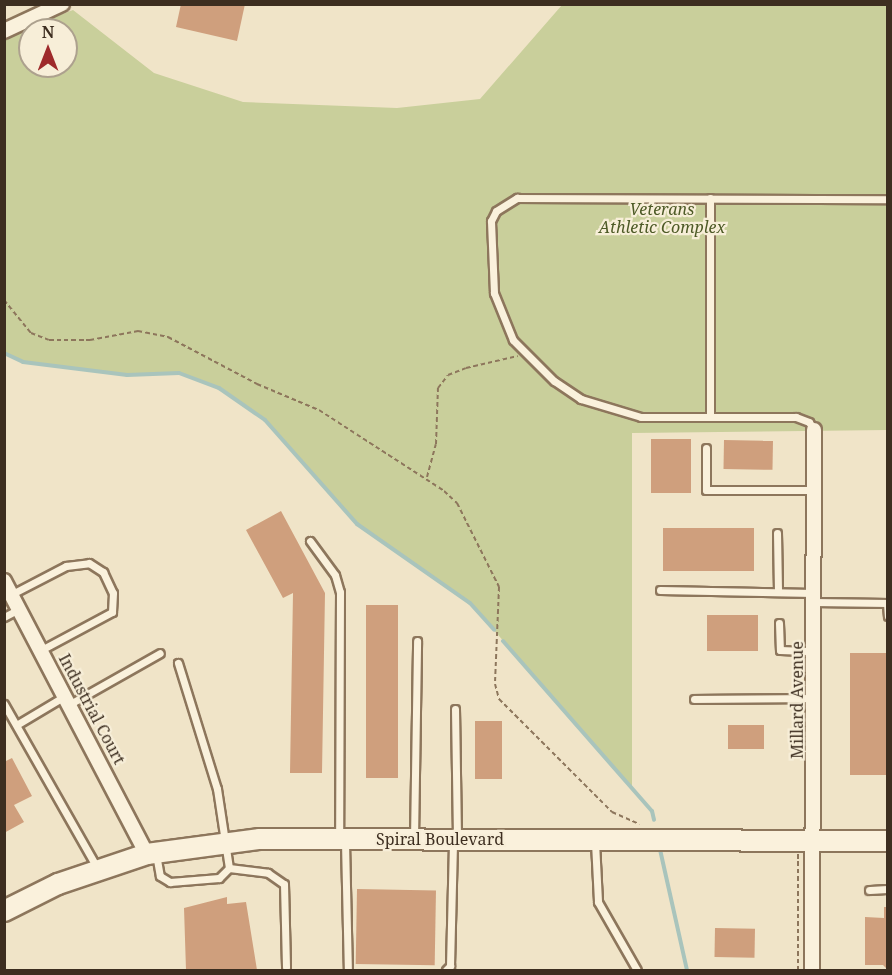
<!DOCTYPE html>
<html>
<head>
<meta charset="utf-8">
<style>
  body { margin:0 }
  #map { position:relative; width:892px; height:975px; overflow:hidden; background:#f0e4c8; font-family:"Noto Serif",serif }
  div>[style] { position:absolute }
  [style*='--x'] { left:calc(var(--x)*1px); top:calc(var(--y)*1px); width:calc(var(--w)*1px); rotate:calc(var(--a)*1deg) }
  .green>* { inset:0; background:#c9cf9b }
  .stream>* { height:4px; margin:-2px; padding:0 2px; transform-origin:2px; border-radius:2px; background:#a9c4bc }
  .building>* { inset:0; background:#cf9f7d; transform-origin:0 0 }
  .path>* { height:2px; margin-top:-1px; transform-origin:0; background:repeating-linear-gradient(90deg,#8d765c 0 4.5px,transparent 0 7.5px) }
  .roads { filter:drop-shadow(2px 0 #8d765c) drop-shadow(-2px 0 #8d765c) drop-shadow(0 2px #8d765c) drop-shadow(0 -2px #8d765c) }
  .lane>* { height:7px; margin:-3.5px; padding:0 3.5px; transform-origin:3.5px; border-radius:3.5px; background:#faf1dc }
  .street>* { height:14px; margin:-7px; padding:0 7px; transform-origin:7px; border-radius:7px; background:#faf1dc }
  .secondary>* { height:20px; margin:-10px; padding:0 10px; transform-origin:10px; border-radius:10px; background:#faf1dc }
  span { translate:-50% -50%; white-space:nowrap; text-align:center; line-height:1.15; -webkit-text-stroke:4.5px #f7eed8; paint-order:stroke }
  .park-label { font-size:16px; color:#4d5a26; font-style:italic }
  .street-label { font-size:16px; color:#3d2e20 }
  .frame { position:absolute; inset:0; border:6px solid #3d2e20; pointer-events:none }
  .north { position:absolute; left:18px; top:18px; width:60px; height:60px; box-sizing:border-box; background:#f7eed8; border:2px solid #ada18e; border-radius:50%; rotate:0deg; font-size:16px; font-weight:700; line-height:24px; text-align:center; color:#3d2e20 }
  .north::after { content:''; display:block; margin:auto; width:21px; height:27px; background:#9e2a2b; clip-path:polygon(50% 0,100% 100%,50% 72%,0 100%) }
</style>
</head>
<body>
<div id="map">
  <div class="green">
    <div style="clip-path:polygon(evenodd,562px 5px,887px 5px,887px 430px,632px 433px,632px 787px,470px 603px,357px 524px,265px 420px,219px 388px,179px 373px,127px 375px,23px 362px,5px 353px,4px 37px,73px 10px,154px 73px,243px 102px,397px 108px,480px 99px,562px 5px,30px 30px,66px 30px,66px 66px,30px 66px,30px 30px)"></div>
  </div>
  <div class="stream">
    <div style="--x:4;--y:353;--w:21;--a:25"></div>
    <div style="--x:23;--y:362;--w:105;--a:7.1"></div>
    <div style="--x:127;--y:375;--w:52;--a:-2.2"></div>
    <div style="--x:179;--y:373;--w:43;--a:20.6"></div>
    <div style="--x:219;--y:388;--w:56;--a:34.8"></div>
    <div style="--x:265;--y:420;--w:139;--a:48.5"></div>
    <div style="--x:357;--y:524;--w:138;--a:35"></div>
    <div style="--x:470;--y:603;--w:36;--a:48"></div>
    <div style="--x:503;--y:641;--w:226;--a:48.8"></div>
    <div style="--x:652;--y:811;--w:9;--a:77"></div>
    <div style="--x:659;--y:845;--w:128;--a:77.4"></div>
  </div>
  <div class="building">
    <div style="clip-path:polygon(181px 4px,245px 4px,237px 41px,176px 27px)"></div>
    <div style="left:651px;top:439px;width:40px;height:54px"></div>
    <div style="left:724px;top:440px;width:49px;height:29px;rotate:1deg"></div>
    <div style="clip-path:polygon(281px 511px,325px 593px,322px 773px,290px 773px,293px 593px,283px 598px,246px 530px)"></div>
    <div style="left:663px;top:528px;width:91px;height:43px"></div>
    <div style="left:366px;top:605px;width:32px;height:173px"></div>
    <div style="left:707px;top:615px;width:51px;height:36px"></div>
    <div style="left:850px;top:653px;width:38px;height:122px"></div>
    <div style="left:475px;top:721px;width:27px;height:58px"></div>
    <div style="left:764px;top:725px;width:24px;height:36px;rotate:90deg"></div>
    <div style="clip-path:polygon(12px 758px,32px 796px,14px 805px,24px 822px,4px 833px,4px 762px)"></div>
    <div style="left:357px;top:889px;width:79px;height:75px;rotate:1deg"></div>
    <div style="clip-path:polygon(227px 897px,227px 904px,246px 902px,257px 970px,186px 970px,184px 908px)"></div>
    <div style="clip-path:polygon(884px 907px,888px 907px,888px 970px,883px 965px,865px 965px,865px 917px,884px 918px)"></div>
    <div style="left:715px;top:928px;width:40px;height:29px;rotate:1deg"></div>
  </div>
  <div class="path">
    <div style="--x:4;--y:300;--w:43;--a:50.7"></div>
    <div style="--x:31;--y:333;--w:19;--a:21"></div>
    <div style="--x:49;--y:340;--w:41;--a:0"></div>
    <div style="--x:90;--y:340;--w:49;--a:-10.6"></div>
    <div style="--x:138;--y:331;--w:31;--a:11"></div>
    <div style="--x:168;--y:337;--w:101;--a:27.8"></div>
    <div style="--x:257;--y:384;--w:67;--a:22.8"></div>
    <div style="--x:319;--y:410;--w:149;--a:32.9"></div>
    <div style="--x:444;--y:491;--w:18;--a:43"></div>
    <div style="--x:457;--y:503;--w:94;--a:63.4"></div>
    <div style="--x:499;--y:587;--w:97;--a:92.4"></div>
    <div style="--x:495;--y:684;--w:16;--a:75"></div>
    <div style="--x:499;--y:699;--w:160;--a:45"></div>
    <div style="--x:612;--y:812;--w:30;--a:24"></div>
    <div style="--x:427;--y:477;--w:34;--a:-75"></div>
    <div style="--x:436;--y:444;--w:56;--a:-88"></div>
    <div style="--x:438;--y:388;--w:16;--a:-52"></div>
    <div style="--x:448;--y:375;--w:19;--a:-21"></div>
    <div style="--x:466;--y:368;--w:53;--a:-13"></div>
    <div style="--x:798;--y:854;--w:116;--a:90"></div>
  </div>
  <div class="roads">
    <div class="lane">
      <div style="--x:710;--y:198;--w:219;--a:90"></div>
      <div style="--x:814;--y:430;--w:9;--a:-122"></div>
      <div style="--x:809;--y:422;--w:14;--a:-159"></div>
      <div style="--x:796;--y:417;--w:155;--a:180"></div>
      <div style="--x:641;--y:417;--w:63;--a:-163.3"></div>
      <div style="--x:581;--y:399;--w:32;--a:-146"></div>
      <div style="--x:554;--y:381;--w:58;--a:-135"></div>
      <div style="--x:513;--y:340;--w:51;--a:-112"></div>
      <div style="--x:494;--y:293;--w:72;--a:-92.4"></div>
      <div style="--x:491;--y:221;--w:11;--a:-63"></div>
      <div style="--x:496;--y:211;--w:25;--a:-32"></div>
      <div style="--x:517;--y:198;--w:371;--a:0.2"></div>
      <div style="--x:706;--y:448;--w:42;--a:90"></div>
      <div style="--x:706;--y:490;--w:108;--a:0"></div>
      <div style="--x:777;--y:533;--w:59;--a:89"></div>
      <div style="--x:310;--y:541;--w:42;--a:53.7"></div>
      <div style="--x:335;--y:575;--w:18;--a:74"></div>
      <div style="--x:340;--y:592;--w:247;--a:90.2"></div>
      <div style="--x:660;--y:590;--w:153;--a:1.1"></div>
      <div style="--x:12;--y:594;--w:61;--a:-27.4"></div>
      <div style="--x:66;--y:566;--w:23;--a:-7"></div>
      <div style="--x:89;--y:563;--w:17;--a:33"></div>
      <div style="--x:103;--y:572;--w:23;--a:65"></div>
      <div style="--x:113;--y:593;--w:19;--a:93"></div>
      <div style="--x:112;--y:612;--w:81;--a:151.8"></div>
      <div style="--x:813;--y:602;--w:75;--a:0.8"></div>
      <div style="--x:887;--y:603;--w:13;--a:86"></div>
      <div style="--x:4;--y:617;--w:17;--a:-28"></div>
      <div style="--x:779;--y:623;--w:27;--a:88"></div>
      <div style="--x:780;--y:650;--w:33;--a:2"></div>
      <div style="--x:694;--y:699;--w:119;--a:-0.5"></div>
      <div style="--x:4;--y:704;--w:189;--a:60.4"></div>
      <div style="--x:70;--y:704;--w:103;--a:-29.5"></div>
      <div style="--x:455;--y:709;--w:128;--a:89.1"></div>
      <div style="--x:18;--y:724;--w:55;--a:-30.8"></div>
      <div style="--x:414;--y:839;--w:198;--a:-89.1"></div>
      <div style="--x:345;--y:842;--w:128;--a:88.7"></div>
      <div style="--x:595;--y:842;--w:60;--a:87.1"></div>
      <div style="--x:598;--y:902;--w:78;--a:60.2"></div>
      <div style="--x:156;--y:854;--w:22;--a:80"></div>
      <div style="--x:160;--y:876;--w:12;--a:31"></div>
      <div style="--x:170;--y:882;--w:49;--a:-4.7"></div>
      <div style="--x:219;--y:878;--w:14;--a:-45"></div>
      <div style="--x:229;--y:868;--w:80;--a:-98.6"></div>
      <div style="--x:217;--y:789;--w:132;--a:-107.2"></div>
      <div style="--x:229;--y:868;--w:39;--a:7"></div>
      <div style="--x:268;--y:873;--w:19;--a:35"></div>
      <div style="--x:284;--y:884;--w:83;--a:88.6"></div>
      <div style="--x:869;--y:890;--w:19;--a:-3"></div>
      <div style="--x:446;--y:970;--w:6;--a:-45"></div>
      <div style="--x:450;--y:966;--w:123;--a:-88.6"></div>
    </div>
    <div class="street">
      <div style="--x:4;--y:31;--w:64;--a:-25"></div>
      <div style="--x:4;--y:581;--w:308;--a:62.4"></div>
      <div style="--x:812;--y:970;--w:540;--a:-89.79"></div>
    </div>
    <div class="secondary">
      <div style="--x:4;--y:911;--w:60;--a:-26.6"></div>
      <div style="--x:58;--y:884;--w:94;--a:-18.6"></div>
      <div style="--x:147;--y:854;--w:114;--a:-7.6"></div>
      <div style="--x:260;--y:839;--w:628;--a:0.18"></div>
    </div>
  </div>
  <div class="park-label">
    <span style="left:662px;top:218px">Veterans<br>Athletic Complex</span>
  </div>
  <div class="street-label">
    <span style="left:797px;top:700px;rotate:-90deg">Millard Avenue</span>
    <span style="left:92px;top:709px;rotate:62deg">Industrial Court</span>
    <span style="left:440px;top:839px">Spiral Boulevard</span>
  </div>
  <div class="frame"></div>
  <div class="north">N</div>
</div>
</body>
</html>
